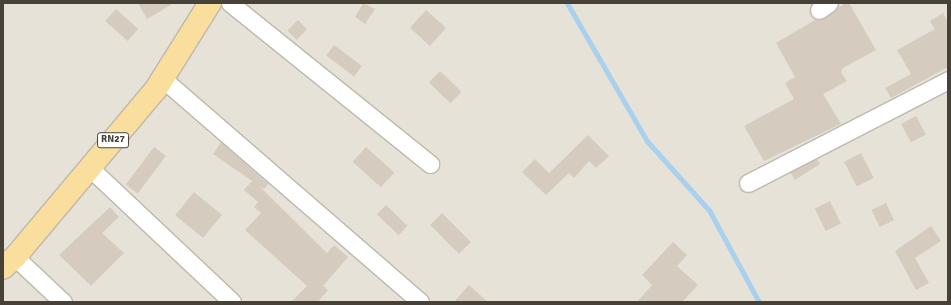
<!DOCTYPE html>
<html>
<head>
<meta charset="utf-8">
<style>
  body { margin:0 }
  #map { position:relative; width:951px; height:305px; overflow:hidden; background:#f4f0e9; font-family:Signika,sans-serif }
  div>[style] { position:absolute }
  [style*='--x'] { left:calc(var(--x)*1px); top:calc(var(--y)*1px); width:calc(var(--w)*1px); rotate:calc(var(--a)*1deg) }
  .residential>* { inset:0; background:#e7e2d8; transform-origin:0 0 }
  .stream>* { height:5px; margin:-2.5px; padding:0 2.5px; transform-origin:2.5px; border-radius:2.5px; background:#a9d1ed }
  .building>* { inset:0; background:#d5ccbf; transform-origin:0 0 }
  .roads { filter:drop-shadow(1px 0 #bfb8ac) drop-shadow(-1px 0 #bfb8ac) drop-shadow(0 1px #bfb8ac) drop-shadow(0 -1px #bfb8ac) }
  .minor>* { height:17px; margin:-8.5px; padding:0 8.5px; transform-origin:8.5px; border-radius:8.5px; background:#fff }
  .primary>* { height:22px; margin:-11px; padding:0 11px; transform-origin:11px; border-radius:11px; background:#f9de9d }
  span { translate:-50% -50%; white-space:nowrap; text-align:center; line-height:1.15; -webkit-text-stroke:4px #fff; paint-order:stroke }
  .shield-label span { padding:1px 3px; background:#fff; border:1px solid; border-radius:3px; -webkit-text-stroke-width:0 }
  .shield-label { font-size:10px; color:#474138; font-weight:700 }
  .frame { position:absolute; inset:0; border:4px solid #474138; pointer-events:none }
</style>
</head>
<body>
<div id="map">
  <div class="residential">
    <div style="left:3px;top:3px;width:945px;height:299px"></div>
  </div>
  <div class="stream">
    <div style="--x:567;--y:3;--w:160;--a:59.9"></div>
    <div style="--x:647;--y:141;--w:93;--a:48.1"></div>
    <div style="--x:709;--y:210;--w:105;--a:61.5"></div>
  </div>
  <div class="building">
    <div style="clip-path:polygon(138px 3px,174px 3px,147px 19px)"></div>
    <div style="clip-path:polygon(363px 3px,375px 9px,365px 24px,355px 17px)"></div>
    <div style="clip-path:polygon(845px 3px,849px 3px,876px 50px,843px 68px,841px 72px,847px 81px,823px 94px,841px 124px,764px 161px,744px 126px,794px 99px,785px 83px,795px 77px,776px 43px,815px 20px,825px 18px)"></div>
    <div style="left:116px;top:9px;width:30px;height:16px;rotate:42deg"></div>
    <div style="left:426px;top:10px;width:27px;height:24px;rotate:42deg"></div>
    <div style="clip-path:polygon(943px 13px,948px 22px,948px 67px,891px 98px,885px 88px,911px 74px,897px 50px,935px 29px,930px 21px)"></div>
    <div style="left:298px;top:20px;width:13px;height:15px;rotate:45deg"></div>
    <div style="left:334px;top:45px;width:35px;height:13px;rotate:37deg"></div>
    <div style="left:440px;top:71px;width:30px;height:16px;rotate:44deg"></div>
    <div style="left:916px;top:116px;width:21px;height:17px;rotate:62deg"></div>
    <div style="clip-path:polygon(588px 135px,609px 156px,596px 168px,589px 161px,574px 178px,569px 173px,546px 195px,522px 172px,535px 159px,549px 173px)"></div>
    <div style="clip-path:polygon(221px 142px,268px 184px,264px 189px,259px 186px,327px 253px,334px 245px,348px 257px,323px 286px,328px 290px,318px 302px,291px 302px,307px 286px,245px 230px,261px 213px,254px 207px,258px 202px,244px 190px,252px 181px,213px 154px)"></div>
    <div style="left:154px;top:147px;width:15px;height:47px;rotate:37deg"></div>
    <div style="left:366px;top:147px;width:38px;height:20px;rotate:42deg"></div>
    <div style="left:861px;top:153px;width:28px;height:19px;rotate:63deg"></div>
    <div style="clip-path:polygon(817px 159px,820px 164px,795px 180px,790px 172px)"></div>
    <div style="left:194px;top:192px;width:36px;height:30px;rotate:39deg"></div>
    <div style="left:830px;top:201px;width:25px;height:17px;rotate:64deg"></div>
    <div style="left:886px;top:203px;width:19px;height:16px;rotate:65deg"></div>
    <div style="left:386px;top:205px;width:30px;height:13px;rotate:44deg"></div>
    <div style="clip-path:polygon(110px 207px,119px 217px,102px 233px,124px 253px,91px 286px,59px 255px)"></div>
    <div style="left:442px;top:213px;width:41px;height:17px;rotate:45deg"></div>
    <div style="clip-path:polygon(931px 226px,941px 241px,915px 258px,929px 283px,916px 290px,895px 251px)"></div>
    <div style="clip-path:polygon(673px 242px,687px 255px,677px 266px,698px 285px,682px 302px,637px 302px,652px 285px,642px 275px)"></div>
    <div style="clip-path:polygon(469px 285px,488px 302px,454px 302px)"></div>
  </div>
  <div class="roads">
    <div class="minor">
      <div style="--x:230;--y:3;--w:257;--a:38.8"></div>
      <div style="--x:819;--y:10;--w:12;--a:-35"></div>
      <div style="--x:163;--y:79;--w:340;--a:40.9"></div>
      <div style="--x:90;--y:168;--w:195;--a:43.3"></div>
      <div style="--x:748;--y:183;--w:225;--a:-27.2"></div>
      <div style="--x:15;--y:257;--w:66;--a:43.2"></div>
    </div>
    <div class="primary">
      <div style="--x:3;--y:268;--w:16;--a:-43"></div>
      <div style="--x:15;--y:257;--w:219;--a:-50"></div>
      <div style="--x:156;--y:89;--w:102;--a:-57.9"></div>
    </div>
  </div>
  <div class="shield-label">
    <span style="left:113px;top:140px">RN27</span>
  </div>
  <div class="frame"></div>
</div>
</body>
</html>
